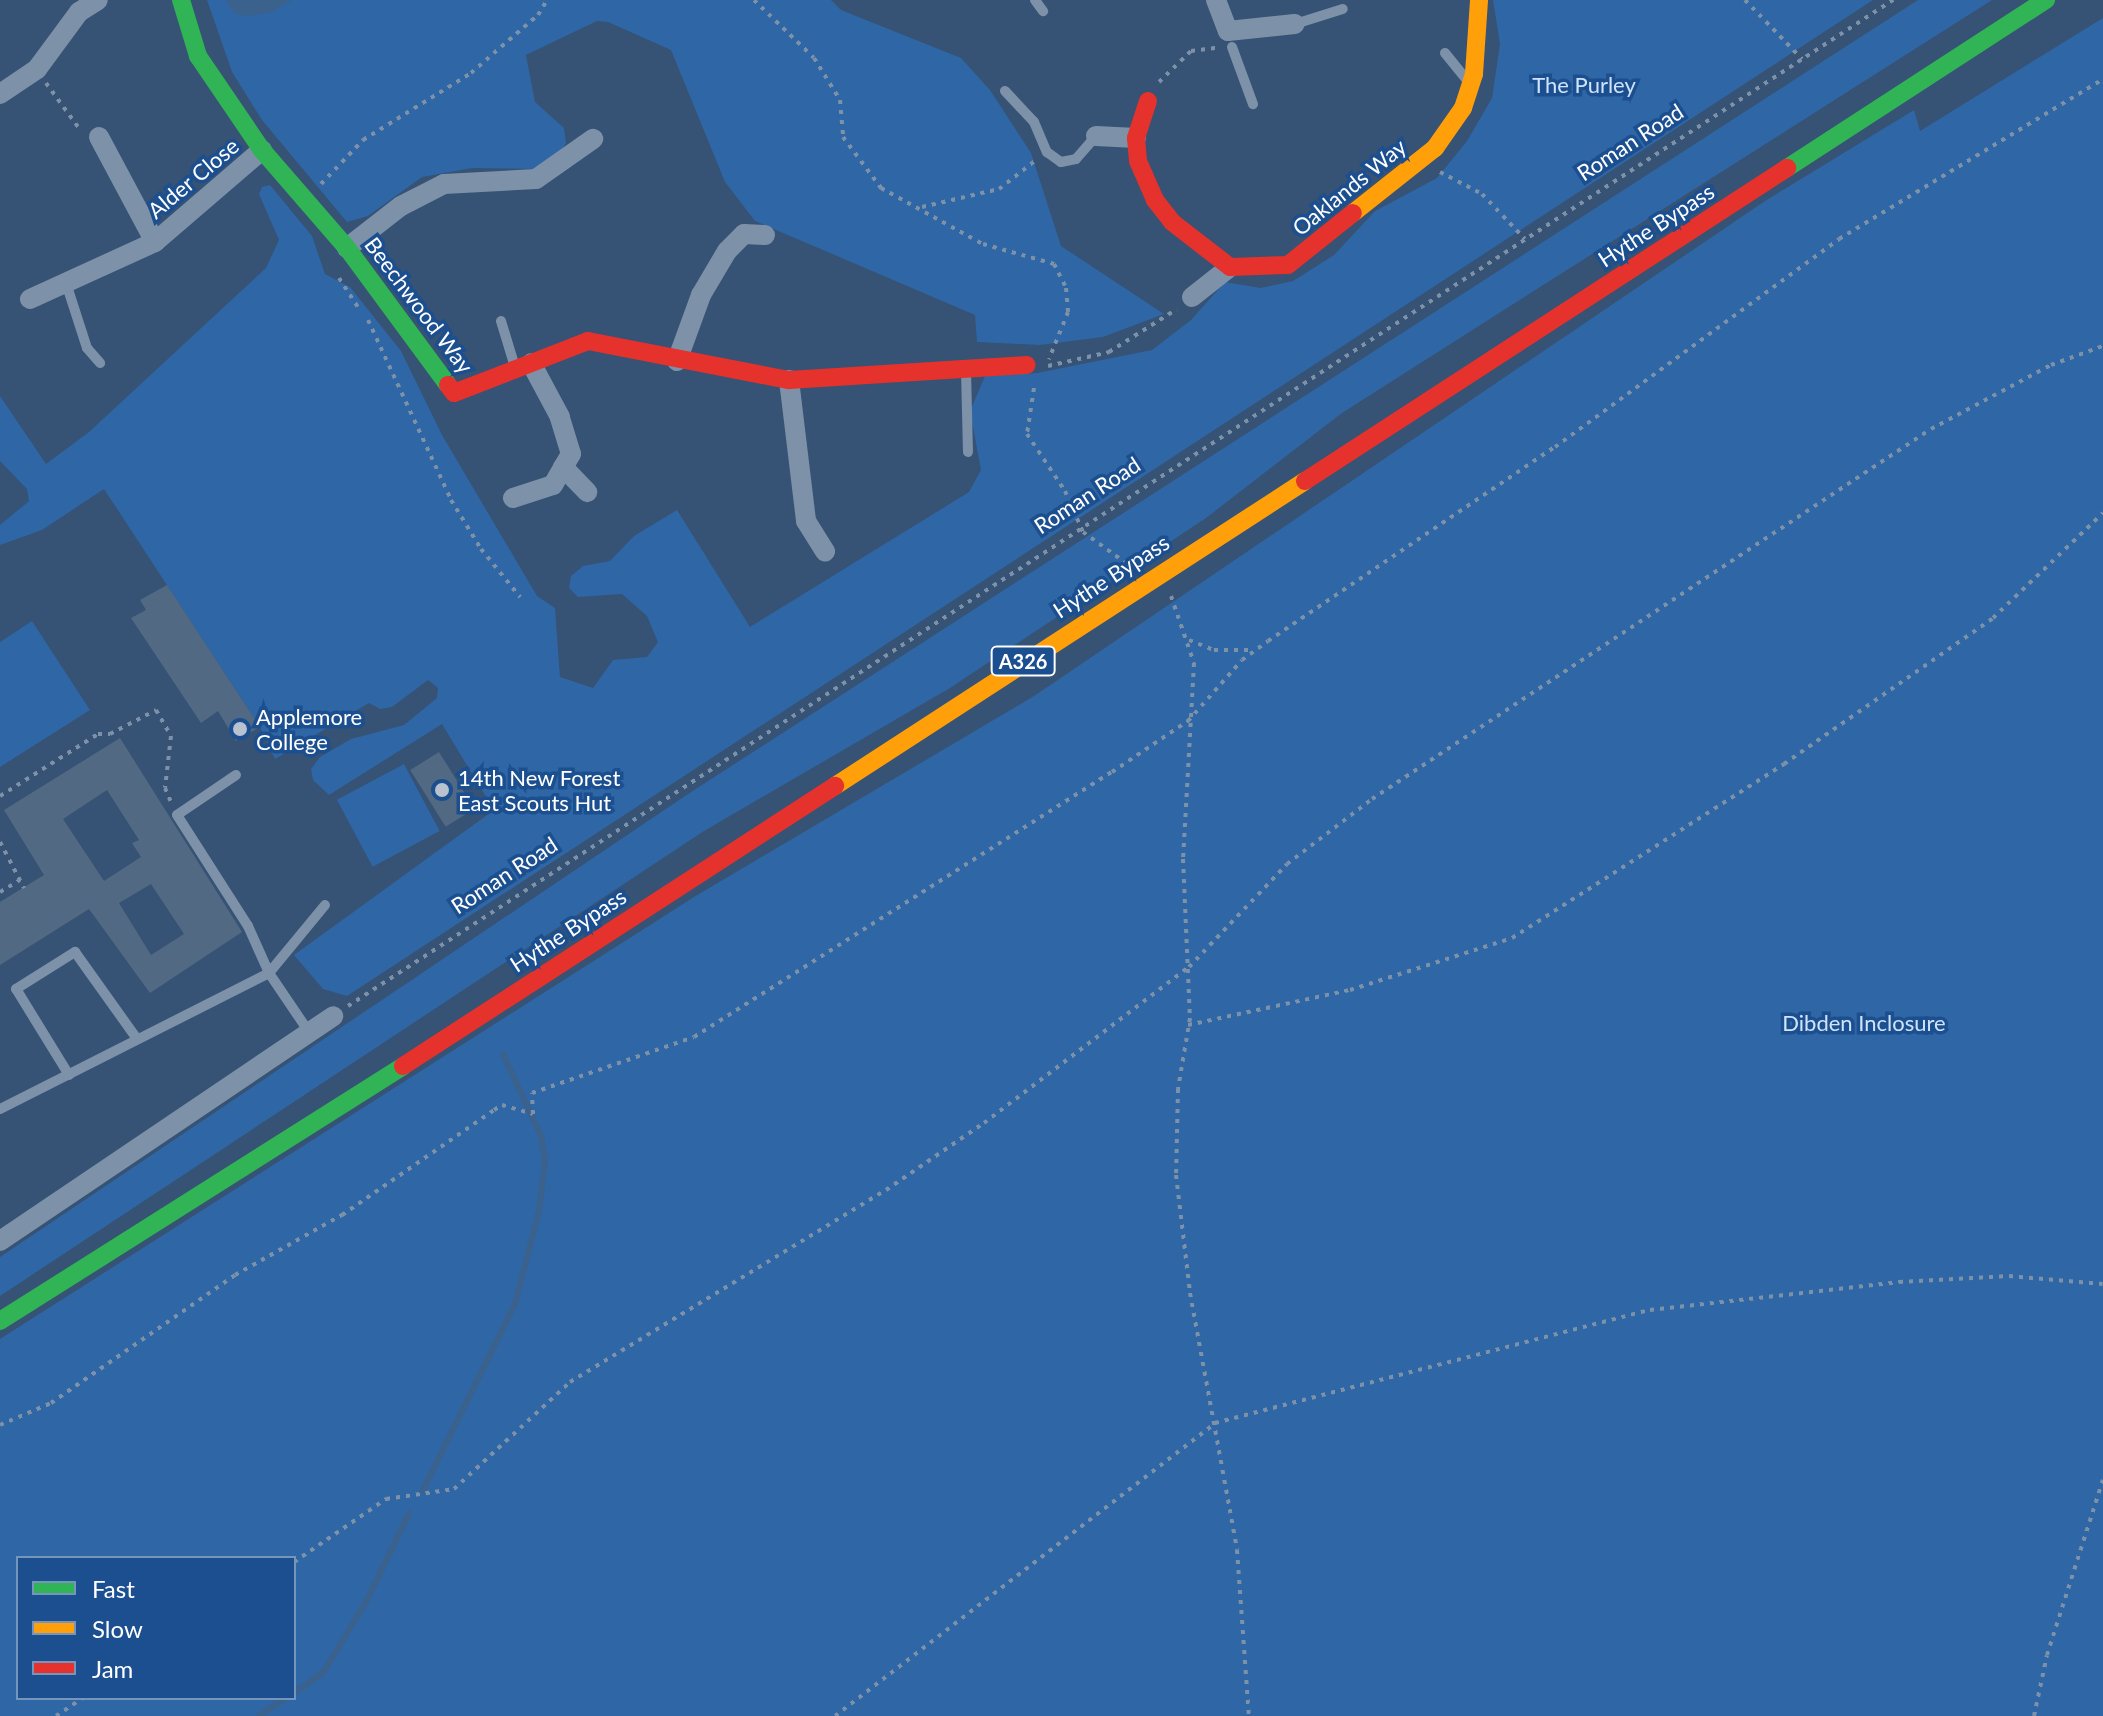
<!DOCTYPE html>
<html>
<head>
<meta charset="utf-8">
<style>
  body { margin:0 }
  #map { position:relative; width:2103px; height:1716px; overflow:hidden; background:#365274; font-family:Lato,sans-serif }
  div>[style] { position:absolute }
  [style*='--x'] { left:calc(var(--x)*1px); top:calc(var(--y)*1px); width:calc(var(--w)*1px); rotate:calc(var(--a)*1deg) }
  .green>* { inset:0; background:#2f66a5; transform-origin:0 0 }
  .water>* { inset:0; background:#3b618d }
  .stream>* { height:6px; margin:-3px; padding:0 3px; transform-origin:3px; border-radius:3px; background:#3b618d }
  .building>* { inset:0; background:#526984; transform-origin:0 0 }
  .path>* { height:4px; margin-top:-2px; transform-origin:0; background:repeating-linear-gradient(90deg,#7d92a8 0 4px,transparent 0 10px) }
  .lane>* { height:10px; margin:-5px; padding:0 5px; transform-origin:5px; border-radius:5px; background:#7d92a8 }
  .street>* { height:20px; margin:-10px; padding:0 10px; transform-origin:10px; border-radius:10px; background:#7d92a8 }
  .fast>* { height:18px; margin:-9px; padding:0 9px; transform-origin:9px; border-radius:9px; background:#30b455 }
  .slow>* { height:18px; margin:-9px; padding:0 9px; transform-origin:9px; border-radius:9px; background:#ff9f0a }
  .jam>* { height:18px; margin:-9px; padding:0 9px; transform-origin:9px; border-radius:9px; background:#e5322d }
  .dots>* { width:22px; height:22px; translate:-50% -50%; box-sizing:border-box; border:4px solid #1b4f8f; border-radius:50% }
  span { translate:-50% -50%; white-space:nowrap; text-align:center; line-height:1.15; -webkit-text-stroke:7px #1b4f8f; paint-order:stroke }
  .shield-label span { padding:2px 6px; background:#1b4f8f; border:2px solid; border-radius:6px; -webkit-text-stroke-width:0 }
  .shield-label { font-size:20px; color:#fff; font-weight:700 }
  .park-label { font-size:22px; color:#cfe3fa }
  .street-label { font-size:22px; color:#fff }
  .poi-label { font-size:22px; color:#fff }
  .left { translate:0 -50%; text-align:left }
  .legend { position:absolute; left:16px; top:1556px; width:280px; height:144px; box-sizing:border-box; background:#1b4f8f; border:2px solid #7695bc; margin:0; padding:10px 14px; list-style:none; font-size:24px; color:#fff }
  .legend li { display:flex; align-items:center; gap:16px; height:40px }
  .legend b { width:40px; border:2px solid #7695bc }
</style>
</head>
<body>
<div id="map">
  <div class="green">
    <div style="clip-path:polygon(207px 0,831px 0,841px 10px,961px 58px,990px 90px,1031px 153px,1061px 246px,1164px 314px,1103px 337px,1040px 345px,977px 342px,975px 315px,755px 221px,725px 182px,671px 50px,608px 22px,597px 21px,526px 55px,535px 102px,564px 128px,566px 143px,559px 155px,535px 169px,472px 168px,422px 177px,368px 216px,347px 222px,262px 120px,232px 72px)"></div>
    <div style="clip-path:polygon(1493px 0,1873px 0,347px 996px,323px 989px,294px 955px,494px 810px,442px 724px,329px 795px,313px 780px,311px 769px,320px 757px,351px 739px,404px 725px,437px 698px,438px 688px,428px 680px,392px 707px,380px 709px,369px 703px,275px 759px,260px 727px,104px 489px,42px 530px,0 545px,0 525px,29px 501px,27px 489px,0 461px,0 396px,46px 464px,89px 432px,266px 268px,279px 240px,259px 194px,262px 187px,270px 185px,312px 236px,325px 274px,350px 287px,401px 351px,442px 435px,537px 596px,555px 608px,560px 677px,593px 688px,613px 660px,647px 657px,658px 642px,647px 616px,622px 594px,578px 597px,569px 588px,571px 576px,583px 566px,610px 561px,634px 536px,677px 510px,750px 627px,969px 492px,981px 470px,970px 411px,985px 376px,1037px 373px,1152px 350px,1191px 320px,1225px 282px,1261px 288px,1293px 281px,1334px 255px,1375px 211px,1437px 178px,1467px 141px,1492px 98px,1500px 44px)"></div>
    <div style="clip-path:polygon(1918px 0,1992px 0,1342px 413px,1206px 518px,950px 688px,704px 831px,0 1296px,0 1257px,688px 794px)"></div>
    <div style="clip-path:polygon(evenodd,2103px 18px,2103px 1716px,0 1716px,0 1339px,694px 897px,1034px 696px,1768px 199px,1914px 110px,1920px 131px,2103px 18px,18px 1558px,294px 1558px,294px 1698px,18px 1698px,18px 1558px)"></div>
    <div style="clip-path:polygon(32px 621px,90px 710px,0 767px,0 642px)"></div>
    <div style="left:404px;top:764px;width:76px;height:76px;rotate:62deg"></div>
  </div>
  <div class="water">
    <div style="clip-path:polygon(226px 0,292px 0,272px 12px,247px 16px,234px 13px)"></div>
  </div>
  <div class="stream">
    <div style="--x:423;--y:1490;--w:208;--a:-63.7"></div>
    <div style="--x:515;--y:1304;--w:96;--a:-75.5"></div>
    <div style="--x:539;--y:1211;--w:50;--a:-83.2"></div>
    <div style="--x:545;--y:1161;--w:25;--a:-99"></div>
    <div style="--x:541;--y:1136;--w:90;--a:-114.9"></div>
    <div style="--x:294;--y:1693;--w:35;--a:-35"></div>
    <div style="--x:323;--y:1673;--w:87;--a:-59"></div>
    <div style="--x:368;--y:1598;--w:94;--a:-64.2"></div>
    <div style="--x:259;--y:1716;--w:32;--a:-34"></div>
  </div>
  <div class="building">
    <div style="clip-path:polygon(167px 585px,260px 727px,236px 741px,218px 711px,201px 723px,131px 618px,146px 610px,140px 600px)"></div>
    <div style="clip-path:polygon(evenodd,120px 738px,242px 932px,150px 993px,89px 909px,0 965px,0 902px,44px 875px,4px 810px,120px 738px,107px 790px,139px 840px,132px 843px,141px 857px,104px 881px,63px 819px,107px 790px,120px 738px,151px 884px,184px 934px,151px 955px,119px 903px,151px 884px)"></div>
    <div style="left:439px;top:752px;width:67px;height:34px;rotate:58deg"></div>
  </div>
  <div class="path">
    <div style="--x:754;--y:0;--w:83;--a:44"></div>
    <div style="--x:814;--y:58;--w:49;--a:58.2"></div>
    <div style="--x:840;--y:100;--w:37;--a:85"></div>
    <div style="--x:843;--y:137;--w:64;--a:53.3"></div>
    <div style="--x:881;--y:188;--w:116;--a:28.8"></div>
    <div style="--x:983;--y:244;--w:74;--a:15.7"></div>
    <div style="--x:1054;--y:264;--w:27;--a:63"></div>
    <div style="--x:1066;--y:288;--w:24;--a:85"></div>
    <div style="--x:1068;--y:312;--w:51;--a:112"></div>
    <div style="--x:1745;--y:0;--w:82;--a:46"></div>
    <div style="--x:1159;--y:82;--w:45;--a:-44.1"></div>
    <div style="--x:1191;--y:51;--w:26;--a:-7"></div>
    <div style="--x:46;--y:83;--w:59;--a:53.9"></div>
    <div style="--x:1440;--y:172;--w:47;--a:27.6"></div>
    <div style="--x:1482;--y:194;--w:62;--a:46.3"></div>
    <div style="--x:321;--y:184;--w:61;--a:-46.3"></div>
    <div style="--x:363;--y:140;--w:127;--a:-31.8"></div>
    <div style="--x:471;--y:73;--w:89;--a:-40.9"></div>
    <div style="--x:538;--y:15;--w:17;--a:-59"></div>
    <div style="--x:922;--y:207;--w:79;--a:-13.2"></div>
    <div style="--x:999;--y:189;--w:47;--a:-38.1"></div>
    <div style="--x:339;--y:278;--w:38;--a:57"></div>
    <div style="--x:368;--y:320;--w:198;--a:65.2"></div>
    <div style="--x:451;--y:500;--w:57;--a:58.5"></div>
    <div style="--x:481;--y:549;--w:62;--a:50.9"></div>
    <div style="--x:1048;--y:366;--w:63;--a:-12.9"></div>
    <div style="--x:1109;--y:352;--w:80;--a:-32.3"></div>
    <div style="--x:1034;--y:388;--w:47;--a:98.7"></div>
    <div style="--x:1027;--y:434;--w:69;--a:56.3"></div>
    <div style="--x:1065;--y:491;--w:45;--a:66.3"></div>
    <div style="--x:1083;--y:532;--w:54;--a:36"></div>
    <div style="--x:1171;--y:596;--w:71;--a:71.1"></div>
    <div style="--x:1194;--y:663;--w:196;--a:93.2"></div>
    <div style="--x:1183;--y:859;--w:159;--a:87.5"></div>
    <div style="--x:1190;--y:1018;--w:72;--a:99.6"></div>
    <div style="--x:1178;--y:1089;--w:86;--a:91.3"></div>
    <div style="--x:1176;--y:1175;--w:119;--a:83.2"></div>
    <div style="--x:1190;--y:1293;--w:261;--a:79.6"></div>
    <div style="--x:1237;--y:1550;--w:166;--a:85.9"></div>
    <div style="--x:1189;--y:640;--w:27;--a:22"></div>
    <div style="--x:1214;--y:650;--w:40;--a:0"></div>
    <div style="--x:0;--y:796;--w:116;--a:-32.3"></div>
    <div style="--x:98;--y:734;--w:12;--a:0"></div>
    <div style="--x:110;--y:734;--w:52;--a:-27.6"></div>
    <div style="--x:156;--y:710;--w:30;--a:60"></div>
    <div style="--x:171;--y:736;--w:52;--a:96.6"></div>
    <div style="--x:165;--y:788;--w:15;--a:67"></div>
    <div style="--x:0;--y:842;--w:52;--a:62.4"></div>
    <div style="--x:0;--y:892;--w:23;--a:-31"></div>
    <div style="--x:348;--y:1006;--w:1844;--a:-33.07"></div>
    <div style="--x:1188;--y:1025;--w:166;--a:-12.2"></div>
    <div style="--x:1350;--y:990;--w:170;--a:-17.8"></div>
    <div style="--x:1512;--y:938;--w:323;--a:-32.6"></div>
    <div style="--x:1784;--y:764;--w:255;--a:-34.9"></div>
    <div style="--x:1993;--y:618;--w:152;--a:-43.7"></div>
    <div style="--x:0;--y:1425;--w:56;--a:-23.3"></div>
    <div style="--x:51;--y:1403;--w:224;--a:-34.8"></div>
    <div style="--x:235;--y:1275;--w:123;--a:-29.3"></div>
    <div style="--x:342;--y:1215;--w:185;--a:-34.6"></div>
    <div style="--x:494;--y:1110;--w:9;--a:-32"></div>
    <div style="--x:502;--y:1105;--w:32;--a:16"></div>
    <div style="--x:533;--y:1114;--w:21;--a:-93"></div>
    <div style="--x:532;--y:1093;--w:171;--a:-19.1"></div>
    <div style="--x:694;--y:1037;--w:495;--a:-32.4"></div>
    <div style="--x:1112;--y:772;--w:92;--a:-33.9"></div>
    <div style="--x:1188;--y:721;--w:81;--a:-48.5"></div>
    <div style="--x:1242;--y:660;--w:32;--a:-36"></div>
    <div style="--x:1268;--y:641;--w:346;--a:-34.1"></div>
    <div style="--x:1555;--y:447;--w:352;--a:-36.2"></div>
    <div style="--x:1839;--y:239;--w:309;--a:-31.2"></div>
    <div style="--x:294;--y:1562;--w:112;--a:-34.4"></div>
    <div style="--x:386;--y:1499;--w:69;--a:-8.4"></div>
    <div style="--x:454;--y:1489;--w:158;--a:-42.7"></div>
    <div style="--x:570;--y:1382;--w:370;--a:-31.3"></div>
    <div style="--x:886;--y:1190;--w:119;--a:-34.4"></div>
    <div style="--x:984;--y:1123;--w:258;--a:-37.3"></div>
    <div style="--x:1189;--y:967;--w:142;--a:-46.4"></div>
    <div style="--x:1287;--y:864;--w:107;--a:-37.4"></div>
    <div style="--x:1372;--y:799;--w:670;--a:-33.5"></div>
    <div style="--x:1931;--y:429;--w:136;--a:-28.1"></div>
    <div style="--x:2051;--y:365;--w:55;--a:-20.1"></div>
    <div style="--x:56;--y:1716;--w:32;--a:-34"></div>
    <div style="--x:835;--y:1716;--w:480;--a:-37.6"></div>
    <div style="--x:1215;--y:1423;--w:449;--a:-14.6"></div>
    <div style="--x:1650;--y:1310;--w:251;--a:-6.4"></div>
    <div style="--x:1899;--y:1282;--w:110;--a:-3.1"></div>
    <div style="--x:2009;--y:1276;--w:94;--a:4.9"></div>
    <div style="--x:2034;--y:1716;--w:62;--a:-78"></div>
    <div style="--x:2047;--y:1655;--w:184;--a:-72.3"></div>
  </div>
  <div class="lane">
    <div style="--x:1035;--y:0;--w:14;--a:54"></div>
    <div style="--x:1295;--y:24;--w:50;--a:-17.4"></div>
    <div style="--x:1232;--y:47;--w:61;--a:69.8"></div>
    <div style="--x:1445;--y:53;--w:35;--a:51"></div>
    <div style="--x:1005;--y:91;--w:42;--a:46.9"></div>
    <div style="--x:1034;--y:122;--w:33;--a:67"></div>
    <div style="--x:1047;--y:152;--w:17;--a:36"></div>
    <div style="--x:1061;--y:162;--w:15;--a:-11"></div>
    <div style="--x:1076;--y:159;--w:30;--a:-49"></div>
    <div style="--x:66;--y:283;--w:68;--a:72.1"></div>
    <div style="--x:87;--y:348;--w:20;--a:49"></div>
    <div style="--x:501;--y:321;--w:48;--a:73.1"></div>
    <div style="--x:966;--y:371;--w:81;--a:88.6"></div>
    <div style="--x:236;--y:775;--w:71;--a:145.9"></div>
    <div style="--x:177;--y:815;--w:132;--a:57.4"></div>
    <div style="--x:248;--y:926;--w:51;--a:65.9"></div>
    <div style="--x:269;--y:973;--w:88;--a:-50.5"></div>
    <div style="--x:69;--y:1075;--w:101;--a:-121.6"></div>
    <div style="--x:16;--y:989;--w:70;--a:-32.1"></div>
    <div style="--x:75;--y:952;--w:107;--a:54.5"></div>
    <div style="--x:0;--y:1109;--w:301;--a:-26.8"></div>
    <div style="--x:269;--y:973;--w:71;--a:55.9"></div>
  </div>
  <div class="street">
    <div style="--x:1216;--y:0;--w:33;--a:69"></div>
    <div style="--x:1228;--y:31;--w:67;--a:-6"></div>
    <div style="--x:0;--y:94;--w:45;--a:-34"></div>
    <div style="--x:37;--y:69;--w:71;--a:-53.6"></div>
    <div style="--x:79;--y:12;--w:22;--a:-32"></div>
    <div style="--x:1096;--y:136;--w:40;--a:2.9"></div>
    <div style="--x:99;--y:137;--w:119;--a:61.9"></div>
    <div style="--x:347;--y:248;--w:68;--a:-37.9"></div>
    <div style="--x:401;--y:206;--w:48;--a:-27.1"></div>
    <div style="--x:444;--y:184;--w:92;--a:-3.1"></div>
    <div style="--x:536;--y:179;--w:70;--a:-35.1"></div>
    <div style="--x:1192;--y:297;--w:48;--a:-38.3"></div>
    <div style="--x:30;--y:299;--w:137;--a:-24.5"></div>
    <div style="--x:155;--y:242;--w:141;--a:-40.7"></div>
    <div style="--x:677;--y:361;--w:70;--a:-70"></div>
    <div style="--x:701;--y:295;--w:51;--a:-59.4"></div>
    <div style="--x:727;--y:251;--w:24;--a:-45"></div>
    <div style="--x:744;--y:234;--w:21;--a:3"></div>
    <div style="--x:789;--y:380;--w:142;--a:83.1"></div>
    <div style="--x:806;--y:521;--w:36;--a:58"></div>
    <div style="--x:563;--y:467;--w:35;--a:46"></div>
    <div style="--x:513;--y:498;--w:42;--a:-18"></div>
    <div style="--x:553;--y:485;--w:36;--a:-60"></div>
    <div style="--x:571;--y:454;--w:39;--a:-107"></div>
    <div style="--x:560;--y:417;--w:61;--a:-118.2"></div>
    <div style="--x:0;--y:1241;--w:402;--a:-34"></div>
  </div>
  <div class="fast">
    <div style="--x:181;--y:0;--w:59;--a:73.1"></div>
    <div style="--x:198;--y:56;--w:114;--a:55.8"></div>
    <div style="--x:262;--y:150;--w:130;--a:49.1"></div>
    <div style="--x:347;--y:248;--w:170;--a:53.6"></div>
    <div style="--x:1787;--y:168;--w:309;--a:-33"></div>
    <div style="--x:0;--y:1321;--w:477;--a:-32.3"></div>
  </div>
  <div class="slow">
    <div style="--x:1353;--y:213;--w:105;--a:-38.4"></div>
    <div style="--x:1435;--y:148;--w:49;--a:-55"></div>
    <div style="--x:1463;--y:108;--w:36;--a:-72"></div>
    <div style="--x:1474;--y:74;--w:74;--a:-86.1"></div>
    <div style="--x:835;--y:786;--w:560;--a:-32.98"></div>
  </div>
  <div class="jam">
    <div style="--x:1148;--y:101;--w:39;--a:108"></div>
    <div style="--x:1136;--y:138;--w:23;--a:85"></div>
    <div style="--x:1138;--y:161;--w:43;--a:66.4"></div>
    <div style="--x:1155;--y:200;--w:28;--a:52"></div>
    <div style="--x:1172;--y:222;--w:73;--a:37.8"></div>
    <div style="--x:1230;--y:267;--w:58;--a:-2"></div>
    <div style="--x:1288;--y:265;--w:83;--a:-38.7"></div>
    <div style="--x:448;--y:385;--w:10;--a:53"></div>
    <div style="--x:454;--y:393;--w:144;--a:-21.2"></div>
    <div style="--x:588;--y:341;--w:205;--a:11"></div>
    <div style="--x:789;--y:380;--w:238;--a:-3.6"></div>
    <div style="--x:1305;--y:481;--w:575;--a:-33"></div>
    <div style="--x:403;--y:1066;--w:515;--a:-32.95"></div>
  </div>
  <div class="dots">
    <div style="left:240px;top:729px;background:#b9c2ce"></div>
    <div style="left:442px;top:790px;background:#b9c2ce"></div>
  </div>
  <div class="shield-label">
    <span style="left:1023px;top:661px">A326</span>
  </div>
  <div class="park-label">
    <span style="left:1584px;top:85px">The Purley</span>
    <span style="left:1864px;top:1023px">Dibden Inclosure</span>
  </div>
  <div class="street-label">
    <span style="left:1630px;top:142px;rotate:-33deg">Roman Road</span>
    <span style="left:193px;top:178px;rotate:-40deg">Alder Close</span>
    <span style="left:1349px;top:187px;rotate:-39deg">Oaklands Way</span>
    <span style="left:1656px;top:225px;rotate:-33deg">Hythe Bypass</span>
    <span style="left:419px;top:305px;rotate:53deg">Beechwood Way</span>
    <span style="left:1087px;top:495px;rotate:-33deg">Roman Road</span>
    <span style="left:1111px;top:576px;rotate:-33deg">Hythe Bypass</span>
    <span style="left:504px;top:875px;rotate:-33deg">Roman Road</span>
    <span style="left:568px;top:930px;rotate:-33deg">Hythe Bypass</span>
  </div>
  <div class="poi-label">
    <span class="left" style="left:256px;top:729px">Applemore<br>College</span>
    <span class="left" style="left:458px;top:790px">14th New Forest<br>East Scouts Hut</span>
  </div>
  <ul class="legend">
  <li><b style="height:10px;background:#30b455"></b>Fast</li>
  <li><b style="height:10px;background:#ff9f0a"></b>Slow</li>
  <li><b style="height:10px;background:#e5322d"></b>Jam</li>
  </ul>
</div>
</body>
</html>
